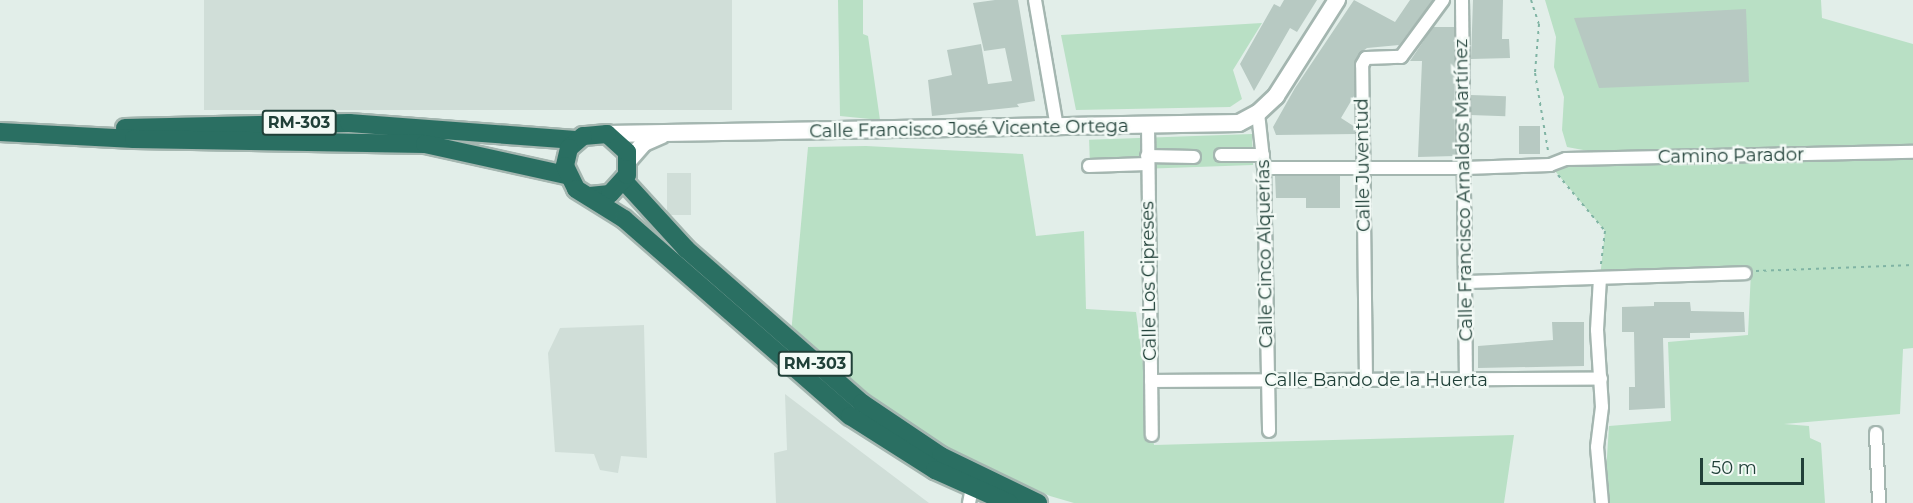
<!DOCTYPE html>
<html>
<head>
<meta charset="utf-8">
<style>
  body { margin:0 }
  #map { position:relative; width:1913px; height:503px; overflow:hidden; background:#e2eee9; font-family:Montserrat,sans-serif }
  div>[style] { position:absolute }
  [style*='--x'] { left:calc(var(--x)*1px); top:calc(var(--y)*1px); width:calc(var(--w)*1px); rotate:calc(var(--a)*1deg) }
  .built>* { inset:0; background:#d0ded8; transform-origin:0 0 }
  .green>* { inset:0; background:#b9e0c5; transform-origin:0 0 }
  .building>* { inset:0; background:#b7c9c2; transform-origin:0 0 }
  .path>* { height:2px; margin-top:-1px; transform-origin:0; background:repeating-linear-gradient(90deg,#80b4a4 0 3px,transparent 0 7.5px) }
  .roads { filter:drop-shadow(2px 0 #a4b6b0) drop-shadow(-2px 0 #a4b6b0) drop-shadow(0 2px #a4b6b0) drop-shadow(0 -2px #a4b6b0) }
  .street>* { height:12px; margin:-6px; padding:0 6px; transform-origin:6px; border-radius:6px; background:#fff }
  .secondary>* { height:16px; margin:-8px; padding:0 8px; transform-origin:8px; border-radius:8px; background:#fff }
  .highway>* { height:18px; margin:-9px; padding:0 9px; transform-origin:9px; border-radius:9px; background:#2a6f62 }
  span { translate:-50% -50%; white-space:nowrap; text-align:center; line-height:1.15; -webkit-text-stroke:5px #f3faf6; paint-order:stroke }
  .shield-label span { padding:2px 4px; background:#f3faf6; border:2px solid; border-radius:4px; -webkit-text-stroke-width:0 }
  .shield-label { font-size:16px; color:#204038; font-weight:700 }
  .street-label { font-size:18px; color:#204038 }
  .scale { position:absolute; left:1700px; top:458px; width:104px; height:27px; box-sizing:border-box; border:3px solid #204038; border-top:0; padding-left:8px; font-size:18px; line-height:21px; white-space:nowrap; color:#204038; -webkit-text-stroke:4px #f3faf6; paint-order:stroke }
</style>
</head>
<body>
<div id="map">
  <div class="built">
    <div style="left:204px;top:0;width:528px;height:110px"></div>
    <div style="left:667px;top:173px;width:24px;height:42px"></div>
    <div style="clip-path:polygon(644px 325px,647px 458px,621px 456px,618px 473px,600px 470px,594px 454px,555px 452px,548px 353px,560px 328px)"></div>
    <div style="clip-path:polygon(785px 394px,827px 426px,929px 503px,776px 503px,774px 453px,787px 450px)"></div>
  </div>
  <div class="green">
    <div style="clip-path:polygon(838px 0,863px 0,863px 34px,868px 36px,880px 120px,840px 116px)"></div>
    <div style="clip-path:polygon(1545px 0,1821px 0,1822px 18px,1913px 44px,1913px 145px,1594px 152px,1567px 147px,1562px 130px,1564px 97px,1554px 67px,1556px 37px)"></div>
    <div style="clip-path:polygon(1262px 23px,1233px 70px,1242px 99px,1230px 107px,1076px 110px,1061px 35px)"></div>
    <div style="left:1252px;top:134px;width:31px;height:163px;rotate:88deg"></div>
    <div style="clip-path:polygon(866px 146px,1023px 154px,1036px 236px,1084px 231px,1086px 309px,1136px 312px,1154px 445px,1514px 435px,1504px 503px,1074px 503px,1050px 496px,935px 444px,791px 334px,808px 147px)"></div>
    <div style="clip-path:polygon(1913px 152px,1913px 348px,1903px 349px,1900px 414px,1784px 424px,1809px 426px,1810px 438px,1821px 443px,1825px 503px,1610px 503px,1606px 472px,1609px 426px,1671px 421px,1668px 342px,1748px 335px,1751px 271px,1600px 278px,1605px 231px,1550px 165px)"></div>
  </div>
  <div class="building">
    <div style="clip-path:polygon(995px 0,1018px 0,1035px 101px,1017px 104px,1019px 107px,932px 116px,928px 80px,952px 75px,947px 50px,981px 44px,988px 84px,1012px 81px,1005px 48px,984px 51px,973px 3px)"></div>
    <div style="clip-path:polygon(1284px 0,1317px 0,1297px 32px,1290px 28px,1254px 91px,1240px 64px,1274px 4px,1280px 7px)"></div>
    <div style="clip-path:polygon(1354px 0,1395px 22px,1410px 0,1433px 0,1399px 45px,1367px 48px,1359px 54px,1354px 65px,1354px 96px,1341px 118px,1355px 127px,1355px 134px,1276px 135px,1273px 127px,1295px 88px)"></div>
    <div style="clip-path:polygon(1473px 0,1503px 0,1502px 39px,1509px 39px,1510px 58px,1471px 59px)"></div>
    <div style="clip-path:polygon(1746px 9px,1749px 82px,1599px 88px,1574px 18px)"></div>
    <div style="clip-path:polygon(1433px 27px,1454px 27px,1455px 156px,1418px 157px,1422px 61px,1410px 61px)"></div>
    <div style="left:1471px;top:95px;width:35px;height:20px;rotate:2deg"></div>
    <div style="left:1519px;top:126px;width:21px;height:28px"></div>
    <div style="clip-path:polygon(1275px 176px,1340px 176px,1340px 208px,1306px 208px,1306px 198px,1276px 198px)"></div>
    <div style="clip-path:polygon(1654px 302px,1690px 302px,1691px 311px,1744px 312px,1745px 332px,1690px 333px,1690px 338px,1663px 338px,1665px 408px,1629px 410px,1629px 387px,1635px 387px,1634px 332px,1622px 332px,1622px 307px,1654px 306px)"></div>
    <div style="clip-path:polygon(1552px 322px,1584px 322px,1584px 366px,1478px 368px,1478px 346px,1553px 340px)"></div>
  </div>
  <div class="path">
    <div style="--x:1531;--y:0;--w:25;--a:72"></div>
    <div style="--x:1539;--y:24;--w:49;--a:94.7"></div>
    <div style="--x:1535;--y:73;--w:79;--a:80.5"></div>
    <div style="--x:1558;--y:175;--w:73;--a:50"></div>
    <div style="--x:1605;--y:231;--w:35;--a:97"></div>
    <div style="--x:1756;--y:271;--w:157;--a:-2.2"></div>
  </div>
  <div class="roads">
    <div class="street">
      <div style="--x:1035;--y:0;--w:130;--a:80.2"></div>
      <div style="--x:1462;--y:0;--w:380;--a:89.4"></div>
      <div style="--x:1258;--y:113;--w:55;--a:83.8"></div>
      <div style="--x:1264;--y:168;--w:263;--a:88.9"></div>
      <div style="--x:1148;--y:126;--w:309;--a:89.3"></div>
      <div style="--x:1221;--y:155;--w:42;--a:0"></div>
      <div style="--x:1147;--y:156;--w:47;--a:1.2"></div>
      <div style="--x:1089;--y:166;--w:58;--a:-2"></div>
      <div style="--x:1264;--y:168;--w:201;--a:0"></div>
      <div style="--x:1465;--y:168;--w:85;--a:-2"></div>
      <div style="--x:1550;--y:165;--w:17;--a:-21"></div>
      <div style="--x:1566;--y:159;--w:347;--a:-1.2"></div>
      <div style="--x:1600;--y:278;--w:52;--a:93.3"></div>
      <div style="--x:1597;--y:330;--w:77;--a:86.3"></div>
      <div style="--x:1602;--y:407;--w:40;--a:97.1"></div>
      <div style="--x:1597;--y:447;--w:56;--a:84.9"></div>
      <div style="--x:1466;--y:282;--w:279;--a:-1.8"></div>
      <div style="--x:1366;--y:380;--w:315;--a:-90.7"></div>
      <div style="--x:1362;--y:65;--w:8;--a:-60"></div>
      <div style="--x:1366;--y:58;--w:35;--a:-2"></div>
      <div style="--x:1401;--y:57;--w:71;--a:-53.6"></div>
      <div style="--x:1151;--y:381;--w:450;--a:-0.3"></div>
      <div style="--x:1876;--y:433;--w:70;--a:87.5"></div>
      <div style="--x:969;--y:503;--w:15;--a:-79"></div>
    </div>
    <div class="secondary">
      <div style="--x:607;--y:134;--w:632;--a:-1"></div>
      <div style="--x:1239;--y:123;--w:21;--a:-28"></div>
      <div style="--x:1258;--y:113;--w:25;--a:-43"></div>
      <div style="--x:1276;--y:96;--w:114;--a:-57.6"></div>
      <div style="--x:629;--y:160;--w:23;--a:-49"></div>
      <div style="--x:644;--y:143;--w:20;--a:-24"></div>
    </div>
    <div class="highway">
      <div style="--x:125;--y:128;--w:224;--a:-1.3"></div>
      <div style="--x:349;--y:123;--w:227;--a:4.3"></div>
      <div style="--x:0;--y:132;--w:134;--a:3"></div>
      <div style="--x:134;--y:139;--w:291;--a:1"></div>
      <div style="--x:425;--y:144;--w:144;--a:12.4"></div>
      <div style="--x:624;--y:181;--w:92;--a:47.6"></div>
      <div style="--x:686;--y:249;--w:234;--a:41.2"></div>
      <div style="--x:862;--y:403;--w:95;--a:33.9"></div>
      <div style="--x:941;--y:456;--w:108;--a:25.9"></div>
      <div style="--x:590;--y:196;--w:20;--a:-6"></div>
      <div style="--x:610;--y:194;--w:25;--a:-48"></div>
      <div style="--x:627;--y:175;--w:23;--a:-90"></div>
      <div style="--x:627;--y:152;--w:27;--a:-138"></div>
      <div style="--x:607;--y:134;--w:24;--a:175"></div>
      <div style="--x:583;--y:136;--w:18;--a:139"></div>
      <div style="--x:569;--y:148;--w:18;--a:103"></div>
      <div style="--x:565;--y:166;--w:25;--a:64"></div>
      <div style="--x:576;--y:189;--w:57;--a:32"></div>
      <div style="--x:624;--y:219;--w:300;--a:41.1"></div>
      <div style="--x:850;--y:416;--w:101;--a:32.4"></div>
      <div style="--x:935;--y:470;--w:81;--a:24"></div>
    </div>
  </div>
  <div class="shield-label">
    <span style="left:299px;top:123px">RM-303</span>
    <span style="left:815px;top:364px">RM-303</span>
  </div>
  <div class="street-label">
    <span style="left:969px;top:129px;rotate:-1deg">Calle Francisco José Vicente Ortega</span>
    <span style="left:1731px;top:156px;rotate:-1deg">Camino Parador</span>
    <span style="left:1363px;top:165px;rotate:-91deg">Calle Juventud</span>
    <span style="left:1464px;top:190px;rotate:-91deg">Calle Francisco Arnaldos Martínez</span>
    <span style="left:1265px;top:254px;rotate:-91deg">Calle Cinco Alquerías</span>
    <span style="left:1149px;top:281px;rotate:-91deg">Calle Los Cipreses</span>
    <span style="left:1376px;top:380px">Calle Bando de la Huerta</span>
  </div>
  <div class="scale">50 m</div>
</div>
</body>
</html>
